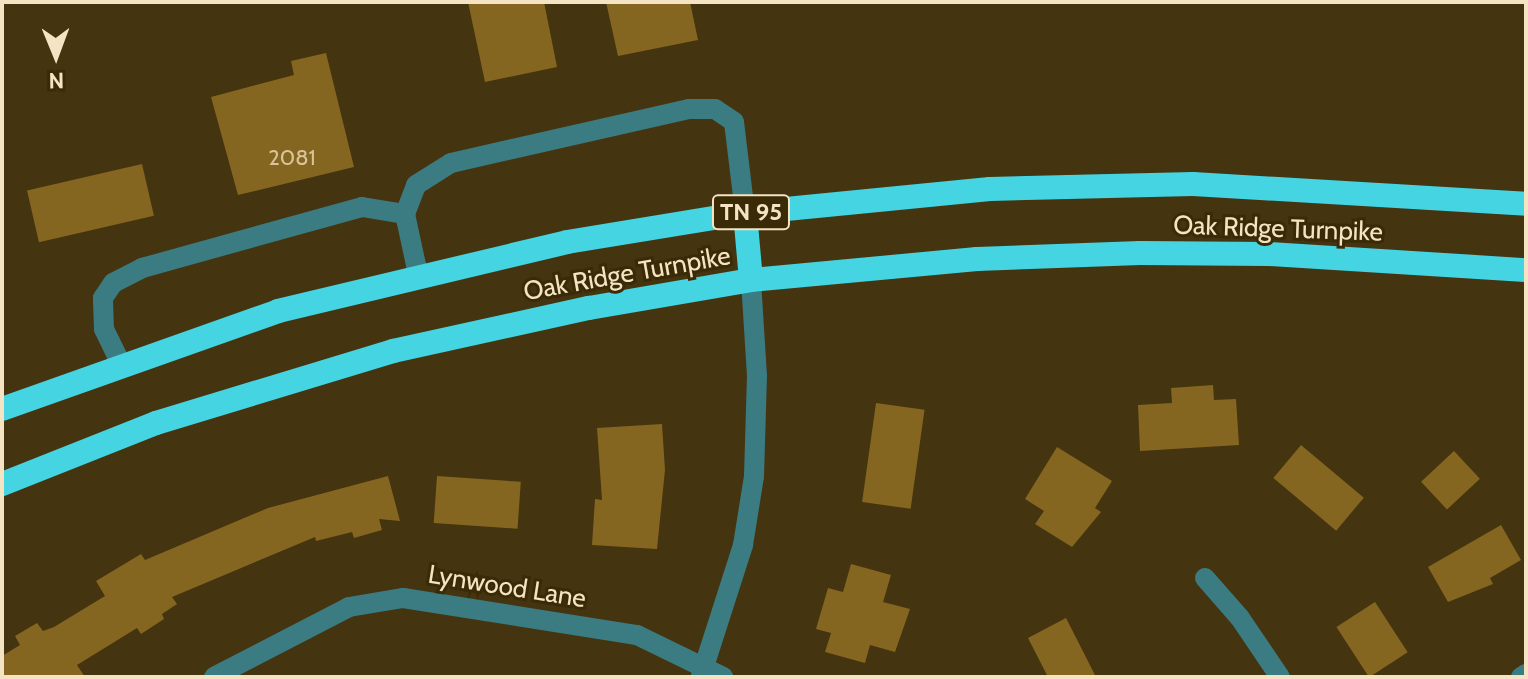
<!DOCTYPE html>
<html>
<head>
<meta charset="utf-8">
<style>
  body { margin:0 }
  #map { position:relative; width:1528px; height:679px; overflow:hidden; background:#453410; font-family:Cabin,sans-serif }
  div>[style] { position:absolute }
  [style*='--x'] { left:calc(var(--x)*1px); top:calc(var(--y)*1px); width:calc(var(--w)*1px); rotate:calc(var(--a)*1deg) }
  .building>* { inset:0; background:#856621; transform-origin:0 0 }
  .minor>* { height:20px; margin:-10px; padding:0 10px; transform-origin:10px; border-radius:10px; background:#3a7c82 }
  .highway>* { height:24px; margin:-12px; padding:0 12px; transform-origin:12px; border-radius:12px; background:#45d4e1 }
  span { translate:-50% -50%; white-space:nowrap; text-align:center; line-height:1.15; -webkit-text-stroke:6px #3a2a05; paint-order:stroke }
  .number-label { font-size:22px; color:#d9c49a }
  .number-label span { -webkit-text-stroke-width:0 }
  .shield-label span { padding:2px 6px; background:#3a2a05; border:2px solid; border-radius:6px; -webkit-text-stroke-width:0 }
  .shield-label { font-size:24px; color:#f5e4c3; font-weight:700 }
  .street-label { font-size:26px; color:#f5e4c3 }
  .frame { position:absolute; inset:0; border:4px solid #f5e4c3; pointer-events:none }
  .north { position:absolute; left:16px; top:16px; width:80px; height:80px; -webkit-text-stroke:6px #3a2a05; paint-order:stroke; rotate:179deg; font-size:22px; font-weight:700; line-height:32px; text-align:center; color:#f5e4c3 }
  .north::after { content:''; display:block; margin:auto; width:28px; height:36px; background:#f5e4c3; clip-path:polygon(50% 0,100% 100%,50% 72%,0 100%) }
</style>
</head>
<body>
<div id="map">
  <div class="building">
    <div style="clip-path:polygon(468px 2px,544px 2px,557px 67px,485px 82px)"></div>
    <div style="clip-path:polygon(606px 2px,690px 2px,698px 40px,618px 56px)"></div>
    <div style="clip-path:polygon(326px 53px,354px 167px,238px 195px,211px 97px,294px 75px,291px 61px)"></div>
    <div style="left:142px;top:164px;width:53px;height:118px;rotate:77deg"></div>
    <div style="clip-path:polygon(1213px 385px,1214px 400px,1236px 399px,1239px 445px,1140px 451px,1138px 405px,1172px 403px,1171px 388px)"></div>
    <div style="left:876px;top:403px;width:49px;height:100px;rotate:8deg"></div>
    <div style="clip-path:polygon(662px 424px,665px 470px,657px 549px,592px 545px,595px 499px,602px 500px,597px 428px)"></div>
    <div style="left:1301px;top:445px;width:82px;height:43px;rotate:40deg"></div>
    <div style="clip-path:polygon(1057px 447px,1112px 481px,1095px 508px,1101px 512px,1072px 547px,1035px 524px,1044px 511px,1025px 499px)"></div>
    <div style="left:1454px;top:451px;width:38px;height:45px;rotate:47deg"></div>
    <div style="clip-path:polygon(388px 476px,400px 521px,379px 519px,382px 530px,354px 538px,352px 532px,316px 541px,315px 537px,172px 597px,177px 604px,162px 614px,164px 619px,141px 634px,137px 628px,77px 665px,85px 677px,2px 677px,2px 656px,20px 645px,15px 636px,37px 623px,43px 631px,54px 627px,105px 596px,96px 581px,141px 554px,145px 560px,268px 508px)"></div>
    <div style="left:437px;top:476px;width:84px;height:47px;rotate:4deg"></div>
    <div style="clip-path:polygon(1501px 525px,1521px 560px,1490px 578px,1493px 584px,1448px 602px,1428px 567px)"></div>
    <div style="clip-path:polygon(851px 564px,891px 575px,883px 602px,910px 609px,895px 652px,870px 645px,865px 663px,825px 652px,831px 633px,816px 629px,828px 588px,843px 592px)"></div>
    <div style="left:1375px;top:602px;width:60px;height:46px;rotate:57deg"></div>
    <div style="clip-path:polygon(1066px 618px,1096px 677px,1048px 677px,1028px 638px)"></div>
  </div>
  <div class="minor">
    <div style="--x:405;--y:214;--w:61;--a:77.8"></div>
    <div style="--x:121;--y:364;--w:39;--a:-116"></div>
    <div style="--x:104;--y:329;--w:31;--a:-92"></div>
    <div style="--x:103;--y:298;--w:18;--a:-56"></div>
    <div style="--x:113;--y:283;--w:33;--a:-27"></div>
    <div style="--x:142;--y:268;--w:228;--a:-15.5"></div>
    <div style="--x:362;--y:207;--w:44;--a:9.2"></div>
    <div style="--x:405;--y:214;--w:31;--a:-69"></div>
    <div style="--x:416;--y:185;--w:41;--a:-32.2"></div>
    <div style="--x:451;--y:163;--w:244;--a:-12.8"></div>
    <div style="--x:689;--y:109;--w:26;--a:0"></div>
    <div style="--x:715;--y:109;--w:23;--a:34"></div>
    <div style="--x:734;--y:122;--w:92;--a:83.1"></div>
    <div style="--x:1205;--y:578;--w:53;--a:48.8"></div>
    <div style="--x:1240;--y:618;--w:71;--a:55.9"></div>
    <div style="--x:701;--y:676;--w:138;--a:-72.2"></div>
    <div style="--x:743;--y:545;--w:70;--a:-80.9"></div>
    <div style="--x:754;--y:476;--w:100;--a:-88.3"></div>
    <div style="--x:757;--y:376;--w:96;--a:-93.6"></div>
    <div style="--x:214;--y:677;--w:152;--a:-27.4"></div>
    <div style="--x:349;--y:607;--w:55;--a:-9.5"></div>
    <div style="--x:403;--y:598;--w:237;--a:9"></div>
    <div style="--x:637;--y:635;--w:96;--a:26"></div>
    <div style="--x:1521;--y:677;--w:6;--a:-31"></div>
  </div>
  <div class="highway">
    <div style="--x:745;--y:213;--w:67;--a:84.9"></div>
    <div style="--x:2;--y:409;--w:293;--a:-19.5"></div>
    <div style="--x:278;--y:311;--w:297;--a:-13.4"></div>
    <div style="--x:567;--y:242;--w:180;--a:-9.3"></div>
    <div style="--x:745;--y:213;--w:246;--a:-5.6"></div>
    <div style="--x:990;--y:189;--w:203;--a:-1.4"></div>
    <div style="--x:1193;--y:184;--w:334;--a:3.4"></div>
    <div style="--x:2;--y:484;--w:166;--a:-21.6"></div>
    <div style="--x:156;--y:423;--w:248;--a:-16.9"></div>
    <div style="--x:393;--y:351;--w:201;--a:-12.4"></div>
    <div style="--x:589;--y:308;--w:164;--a:-9.8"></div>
    <div style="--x:751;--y:280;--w:227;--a:-5.3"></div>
    <div style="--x:977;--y:259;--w:163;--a:-2.1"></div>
    <div style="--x:1140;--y:253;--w:129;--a:0.4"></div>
    <div style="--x:1269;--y:254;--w:257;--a:3.6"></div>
  </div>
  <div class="number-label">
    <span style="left:292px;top:158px">2081</span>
  </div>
  <div class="shield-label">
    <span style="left:751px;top:212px">TN 95</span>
  </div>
  <div class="street-label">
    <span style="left:1278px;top:229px;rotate:2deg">Oak Ridge Turnpike</span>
    <span style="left:627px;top:274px;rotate:-10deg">Oak Ridge Turnpike</span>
    <span style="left:507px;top:587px;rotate:9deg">Lynwood Lane</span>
  </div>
  <div class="frame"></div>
  <div class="north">N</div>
</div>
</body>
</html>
